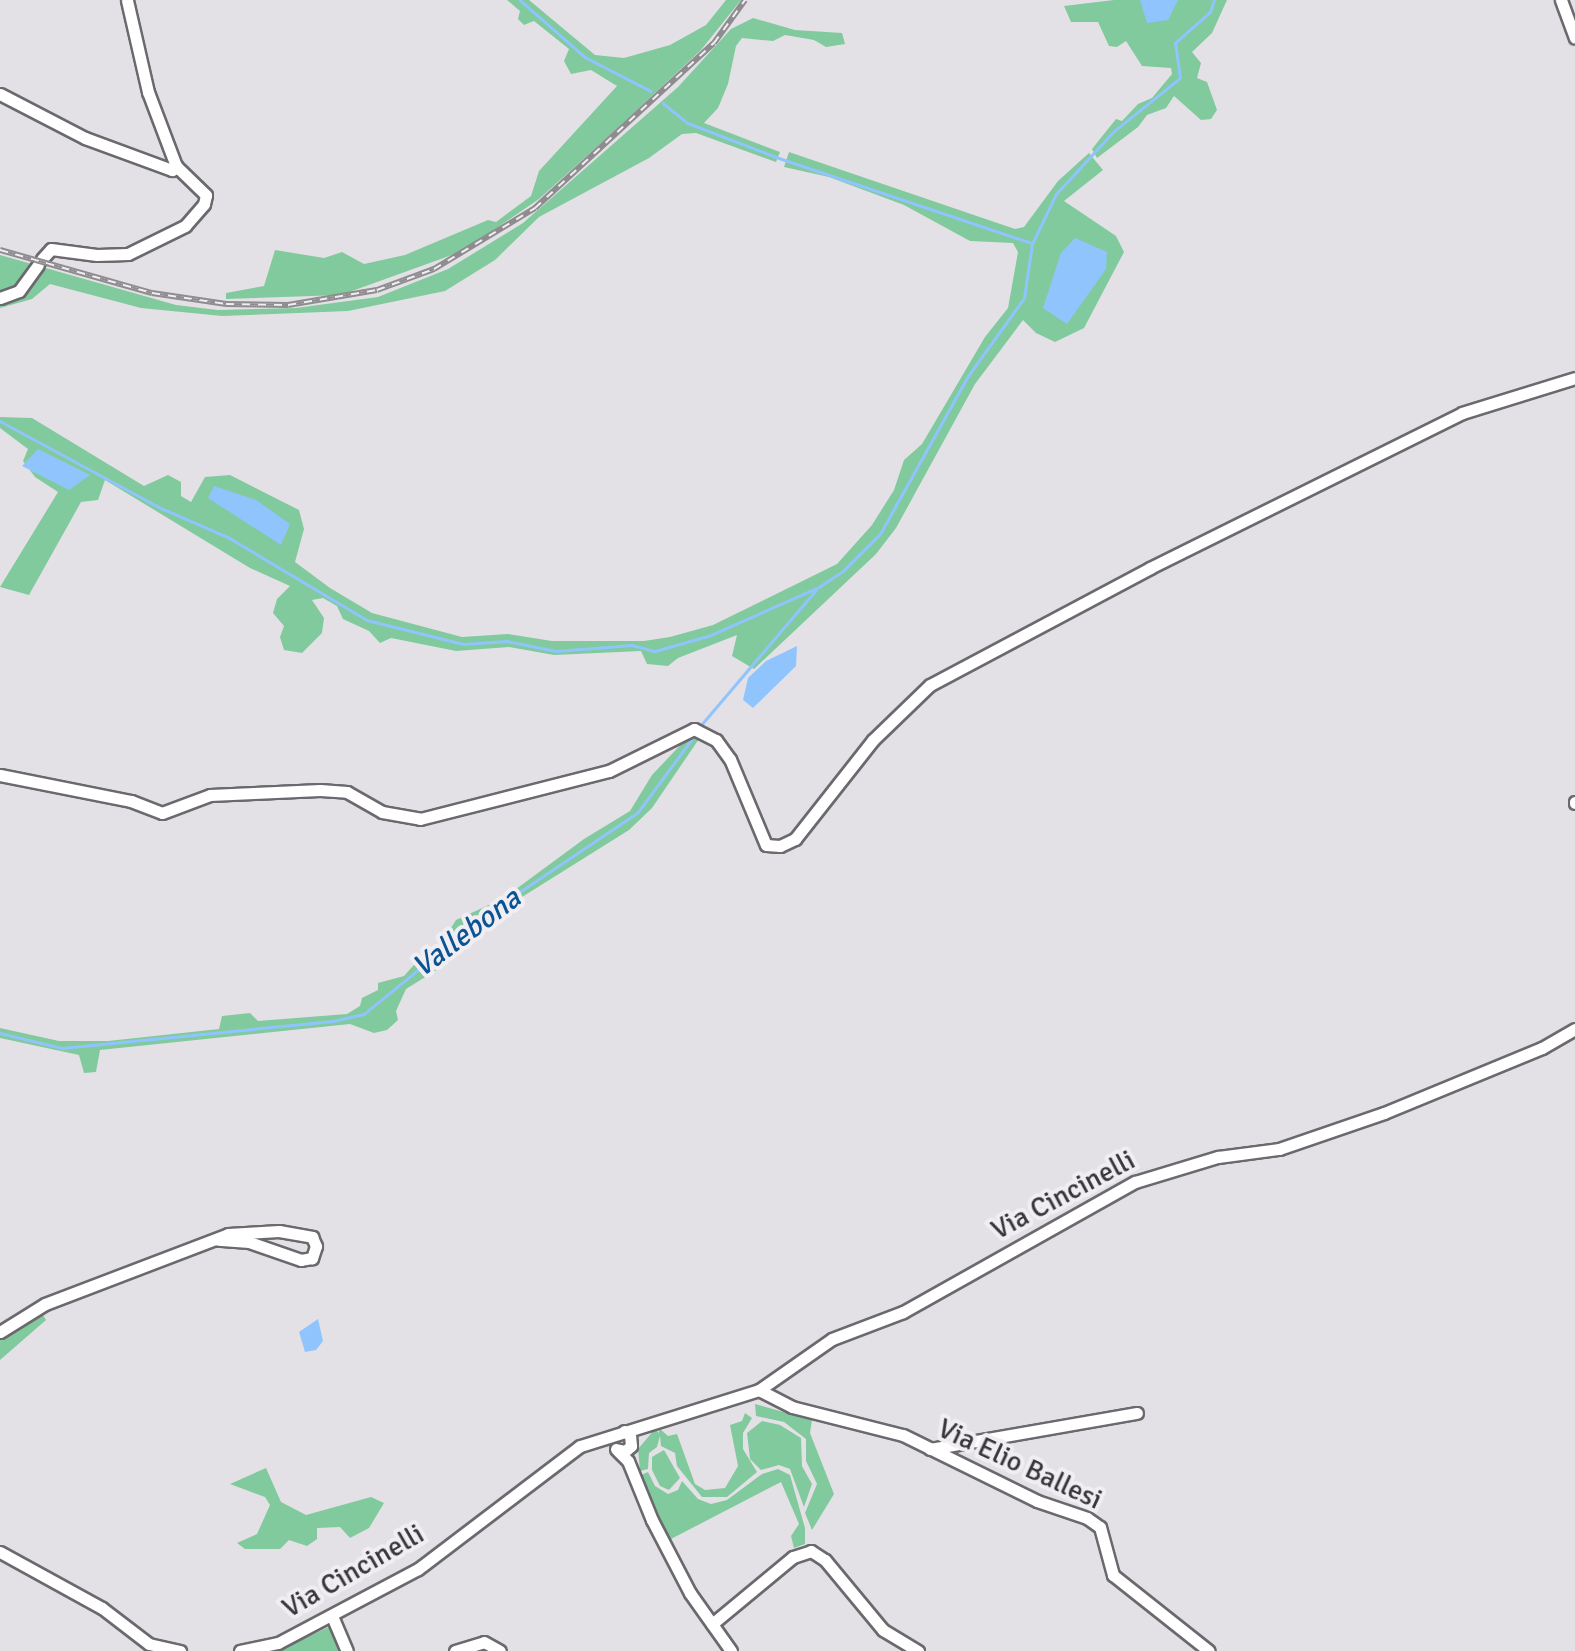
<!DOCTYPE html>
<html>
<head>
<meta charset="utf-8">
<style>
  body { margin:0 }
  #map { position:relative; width:1575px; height:1651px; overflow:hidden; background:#e4e1e6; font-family:Signika,sans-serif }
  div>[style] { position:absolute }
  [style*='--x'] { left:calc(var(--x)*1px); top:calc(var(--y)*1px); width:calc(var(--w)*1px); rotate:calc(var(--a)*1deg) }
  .green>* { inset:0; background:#81ca9d }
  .water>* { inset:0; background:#90c4fd }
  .stream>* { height:2.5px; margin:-1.25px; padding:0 1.25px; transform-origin:1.25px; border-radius:1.25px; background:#90c4fd }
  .roads { filter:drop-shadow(2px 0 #6b696e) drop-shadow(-2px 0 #6b696e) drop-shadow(0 2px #6b696e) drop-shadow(0 -2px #6b696e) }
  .minor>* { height:11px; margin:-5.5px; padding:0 5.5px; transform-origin:5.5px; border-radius:5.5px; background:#fff }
  .rail>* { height:6px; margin-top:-3px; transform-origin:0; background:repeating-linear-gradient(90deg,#f1eef3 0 8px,#8e8c8f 0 16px); box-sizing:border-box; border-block:2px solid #8e8c8f }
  span { translate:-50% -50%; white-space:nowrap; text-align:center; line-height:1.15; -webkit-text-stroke:8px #f1eef3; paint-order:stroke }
  .street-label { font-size:28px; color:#363537 }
  .water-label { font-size:30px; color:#0a5493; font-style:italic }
</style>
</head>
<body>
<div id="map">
  <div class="green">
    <div style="clip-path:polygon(507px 0,529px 0,595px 55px,624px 58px,670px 45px,706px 25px,726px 0,741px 0,701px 50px,611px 134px,539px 199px,463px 251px,341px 295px,226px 299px,226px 293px,264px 286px,275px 250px,324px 258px,342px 252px,364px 264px,405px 255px,488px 220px,496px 222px,531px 196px,539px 171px,617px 86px,591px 70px,571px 74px,564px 61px,569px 49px,534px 21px,524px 25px,518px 19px,520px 11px)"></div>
    <div style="clip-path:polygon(1114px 0,1227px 0,1212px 33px,1192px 52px,1201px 63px,1197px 78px,1207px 82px,1217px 110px,1211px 119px,1201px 120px,1174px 96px,1166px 108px,1147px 115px,1138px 127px,1097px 158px,1092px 149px,1116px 119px,1122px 121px,1138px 104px,1152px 98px,1172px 74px,1171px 68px,1142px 66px,1126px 41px,1117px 47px,1109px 46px,1098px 22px,1071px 22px,1064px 6px)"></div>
    <div style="clip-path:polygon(753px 18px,795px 30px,842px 33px,845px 44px,826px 47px,814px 40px,785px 35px,773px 41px,742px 38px,736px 46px,728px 84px,718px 108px,704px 123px,780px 152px,776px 162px,696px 133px,682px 134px,649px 158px,539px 217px,495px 260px,445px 291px,348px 311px,222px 316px,141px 308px,50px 284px,32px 299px,0 308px,0 255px,176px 305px,218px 310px,296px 308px,378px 297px,448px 269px,523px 223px,678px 87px,731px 29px)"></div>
    <div style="clip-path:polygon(789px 152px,1015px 229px,1024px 227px,1058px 181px,1089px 153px,1103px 170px,1064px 201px,1116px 236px,1124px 252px,1084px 328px,1055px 342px,1036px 333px,1023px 320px,975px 384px,896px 528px,876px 554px,754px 669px,732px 656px,737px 635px,678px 658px,668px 666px,647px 664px,641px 651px,554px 655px,509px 647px,456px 651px,391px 638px,380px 643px,369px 631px,343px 619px,337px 606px,323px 598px,312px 600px,324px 618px,322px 633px,302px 653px,284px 650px,280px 637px,284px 626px,273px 613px,277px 599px,290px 586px,250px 568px,105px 480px,98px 500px,81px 502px,29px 595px,0 587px,58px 492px,35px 477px,23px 461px,28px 449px,0 428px,0 417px,32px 418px,144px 486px,168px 475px,181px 482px,181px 496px,191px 502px,205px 477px,230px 475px,299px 510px,304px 529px,295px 562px,330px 588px,372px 613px,462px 637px,508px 634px,552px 641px,644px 641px,670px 637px,713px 625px,837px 564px,872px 525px,894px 490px,904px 460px,922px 444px,985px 337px,1008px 308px,1018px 252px,1013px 243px,970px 241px,904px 205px,829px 177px,784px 167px)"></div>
    <div style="clip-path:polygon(701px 736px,652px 808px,629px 830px,493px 915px,443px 966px,406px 989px,396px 1011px,398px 1020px,387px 1030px,374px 1033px,350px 1024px,100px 1050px,96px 1072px,84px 1073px,79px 1055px,0 1038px,0 1028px,59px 1041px,108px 1041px,219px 1029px,222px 1016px,250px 1013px,258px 1021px,347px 1014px,360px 1006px,362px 998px,378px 990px,378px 983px,404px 976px,421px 957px,436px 952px,456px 920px,504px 898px,584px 839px,630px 811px,652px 775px,688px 737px)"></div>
    <div style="clip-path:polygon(40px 1310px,46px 1320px,0 1360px,0 1336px)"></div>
    <div style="clip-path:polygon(755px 1404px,812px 1420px,810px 1433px,834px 1494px,812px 1530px,805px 1513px,817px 1484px,806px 1461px,806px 1439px,784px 1422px,756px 1416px)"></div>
    <div style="clip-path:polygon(745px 1413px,752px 1418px,743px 1433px,743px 1449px,757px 1472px,727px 1497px,702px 1497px,677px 1466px,675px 1453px,661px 1446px,660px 1436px,657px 1447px,649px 1453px,648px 1469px,640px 1471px,638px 1449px,655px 1429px,659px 1433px,659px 1428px,668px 1436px,677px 1434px,695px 1484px,705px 1490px,725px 1488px,738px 1466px,730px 1425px,742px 1421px)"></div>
    <div style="clip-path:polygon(762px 1421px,780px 1425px,801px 1438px,802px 1466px,812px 1484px,804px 1507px,790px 1469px,779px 1465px,761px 1470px,750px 1459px,747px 1433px)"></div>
    <div style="clip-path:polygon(664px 1450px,680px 1478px,669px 1490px,660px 1486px,652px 1470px,652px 1457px)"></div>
    <div style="clip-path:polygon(266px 1468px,281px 1502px,306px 1515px,371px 1497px,384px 1503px,369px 1528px,350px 1538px,340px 1527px,317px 1528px,317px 1539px,307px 1546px,289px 1540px,280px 1549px,245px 1549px,237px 1543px,257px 1534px,270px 1505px,265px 1497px,230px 1484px)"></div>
    <div style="clip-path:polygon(778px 1469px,790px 1475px,805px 1528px,805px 1544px,794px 1548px,791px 1536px,799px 1524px,781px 1482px,669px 1540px,641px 1475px,648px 1472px,655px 1486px,668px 1494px,678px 1490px,682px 1481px,698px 1499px,711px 1504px,727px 1500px,762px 1474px)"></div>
    <div style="clip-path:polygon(329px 1627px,339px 1651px,275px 1651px,283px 1648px)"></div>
  </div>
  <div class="water">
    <div style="clip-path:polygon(1140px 0,1178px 0,1168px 20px,1147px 23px)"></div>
    <div style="clip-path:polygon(1075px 238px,1107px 252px,1106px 269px,1067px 324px,1043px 308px,1061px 253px)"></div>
    <div style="clip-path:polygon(38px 449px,90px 475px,69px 490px,22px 466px)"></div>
    <div style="clip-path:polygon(214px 486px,256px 500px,290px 524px,281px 545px,208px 498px)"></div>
    <div style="clip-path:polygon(797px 646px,796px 666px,753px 708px,743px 700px,748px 678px,766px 661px)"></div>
    <div style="clip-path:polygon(318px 1319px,323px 1341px,316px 1350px,305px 1352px,299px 1332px)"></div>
  </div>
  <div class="stream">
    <div style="--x:520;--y:0;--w:86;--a:41.2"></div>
    <div style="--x:585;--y:57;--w:74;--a:27.3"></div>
    <div style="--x:663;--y:103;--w:32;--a:39"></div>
    <div style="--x:688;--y:123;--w:94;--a:21.1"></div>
    <div style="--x:776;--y:157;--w:269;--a:18.6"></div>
    <div style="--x:0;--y:421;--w:185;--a:28.4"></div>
    <div style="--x:163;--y:509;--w:71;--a:23.3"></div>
    <div style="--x:228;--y:537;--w:162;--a:30.8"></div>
    <div style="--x:367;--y:620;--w:99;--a:14"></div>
    <div style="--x:463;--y:644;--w:44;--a:-3.9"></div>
    <div style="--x:507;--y:641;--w:50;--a:11.5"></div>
    <div style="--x:556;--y:651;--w:76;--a:-4.5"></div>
    <div style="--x:632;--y:645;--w:24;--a:15"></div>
    <div style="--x:655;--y:651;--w:58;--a:-15.9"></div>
    <div style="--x:711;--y:635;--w:118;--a:-24"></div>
    <div style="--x:819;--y:587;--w:30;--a:-34"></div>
    <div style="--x:844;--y:570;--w:51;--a:-45"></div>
    <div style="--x:880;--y:534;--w:181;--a:-60.9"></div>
    <div style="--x:968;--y:376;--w:96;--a:-54.3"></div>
    <div style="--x:1024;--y:298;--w:55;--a:-81.6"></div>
    <div style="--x:1032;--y:244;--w:55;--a:-64.4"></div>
    <div style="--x:1056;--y:194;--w:84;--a:-47.4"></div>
    <div style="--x:1113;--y:132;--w:86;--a:-38.9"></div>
    <div style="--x:1180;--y:78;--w:35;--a:-98"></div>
    <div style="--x:1175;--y:43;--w:47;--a:-41.5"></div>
    <div style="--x:1210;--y:12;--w:13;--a:-72"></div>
    <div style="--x:701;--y:725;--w:177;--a:-49.6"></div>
    <div style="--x:0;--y:1033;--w:64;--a:13.6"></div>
    <div style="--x:62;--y:1048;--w:272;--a:-5.7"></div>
    <div style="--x:333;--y:1021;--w:32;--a:-13"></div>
    <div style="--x:364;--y:1014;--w:155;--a:-39.2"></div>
    <div style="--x:484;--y:916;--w:186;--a:-34"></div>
    <div style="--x:638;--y:812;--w:94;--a:-53.6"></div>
  </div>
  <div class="roads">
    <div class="minor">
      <div style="--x:1561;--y:0;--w:40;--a:69.8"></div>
      <div style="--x:0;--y:94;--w:96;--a:27.4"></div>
      <div style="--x:85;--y:138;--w:93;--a:20.2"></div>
      <div style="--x:172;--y:170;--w:6;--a:-45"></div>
      <div style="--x:42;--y:259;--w:13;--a:-48"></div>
      <div style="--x:51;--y:249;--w:46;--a:7.4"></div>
      <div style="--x:97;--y:255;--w:31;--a:-2"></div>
      <div style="--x:128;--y:254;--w:64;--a:-26.2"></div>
      <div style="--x:185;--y:226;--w:29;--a:-49"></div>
      <div style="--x:204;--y:204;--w:9;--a:-77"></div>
      <div style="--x:206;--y:195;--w:42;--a:-136"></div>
      <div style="--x:176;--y:166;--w:79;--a:-110.7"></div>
      <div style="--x:148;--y:92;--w:94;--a:-102.9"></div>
      <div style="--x:0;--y:298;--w:20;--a:-20"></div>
      <div style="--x:19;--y:291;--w:32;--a:-54"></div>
      <div style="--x:0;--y:775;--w:134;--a:11.2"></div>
      <div style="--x:131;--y:801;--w:33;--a:21"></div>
      <div style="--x:162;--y:813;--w:51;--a:-20.6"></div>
      <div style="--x:210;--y:795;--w:110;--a:-2.6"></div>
      <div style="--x:320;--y:790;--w:27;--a:4"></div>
      <div style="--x:347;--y:792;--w:40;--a:29.7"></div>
      <div style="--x:382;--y:812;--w:39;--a:10"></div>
      <div style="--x:420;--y:819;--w:195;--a:-14.3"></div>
      <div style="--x:609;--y:771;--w:95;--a:-26.3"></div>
      <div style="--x:694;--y:729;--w:25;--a:27"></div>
      <div style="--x:716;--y:740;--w:24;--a:54"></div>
      <div style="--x:730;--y:759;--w:93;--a:67.3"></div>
      <div style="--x:766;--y:845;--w:14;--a:4"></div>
      <div style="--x:780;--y:846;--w:17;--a:-25"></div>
      <div style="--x:795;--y:839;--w:126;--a:-51.8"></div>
      <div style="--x:873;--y:740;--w:79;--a:-44"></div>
      <div style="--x:930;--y:685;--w:249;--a:-28"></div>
      <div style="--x:1150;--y:568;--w:348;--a:-26.4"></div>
      <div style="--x:1462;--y:413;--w:118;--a:-17.2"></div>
      <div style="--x:1575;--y:802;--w:1;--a:90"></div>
      <div style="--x:0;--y:1332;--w:53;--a:-31.9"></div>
      <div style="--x:45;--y:1304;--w:196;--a:-20.9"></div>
      <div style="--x:228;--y:1234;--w:51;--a:-3.4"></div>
      <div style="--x:279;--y:1231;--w:34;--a:10"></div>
      <div style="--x:312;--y:1237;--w:10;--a:66"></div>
      <div style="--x:316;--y:1246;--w:13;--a:108"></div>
      <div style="--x:312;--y:1258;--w:11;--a:170"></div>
      <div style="--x:301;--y:1260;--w:55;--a:-160.9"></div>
      <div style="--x:249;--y:1242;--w:31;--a:-176"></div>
      <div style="--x:759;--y:1390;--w:37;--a:27"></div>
      <div style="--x:792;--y:1407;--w:114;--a:14.2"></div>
      <div style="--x:903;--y:1435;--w:149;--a:26.2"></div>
      <div style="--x:1037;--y:1501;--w:53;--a:18.8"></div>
      <div style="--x:1087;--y:1518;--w:16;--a:35"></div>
      <div style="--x:1100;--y:1527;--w:50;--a:74.8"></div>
      <div style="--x:1113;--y:1575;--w:122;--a:38.4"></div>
      <div style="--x:616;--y:1449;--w:9;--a:13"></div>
      <div style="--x:625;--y:1451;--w:8;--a:-40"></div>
      <div style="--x:631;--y:1446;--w:11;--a:-95"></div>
      <div style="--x:630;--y:1435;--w:7;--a:-146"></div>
      <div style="--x:930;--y:1449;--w:210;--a:-9.9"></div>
      <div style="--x:618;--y:1451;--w:14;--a:45"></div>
      <div style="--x:628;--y:1461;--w:64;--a:67.9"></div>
      <div style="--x:652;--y:1520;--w:82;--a:62.5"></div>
      <div style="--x:690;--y:1593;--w:71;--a:54.7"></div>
      <div style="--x:0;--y:1552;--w:116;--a:28.8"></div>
      <div style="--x:102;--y:1608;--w:59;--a:37.5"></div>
      <div style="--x:149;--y:1644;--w:32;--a:13"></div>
      <div style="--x:332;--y:1616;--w:38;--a:67"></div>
      <div style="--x:712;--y:1624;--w:105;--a:-39.6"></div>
      <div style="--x:793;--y:1557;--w:19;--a:-18"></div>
      <div style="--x:811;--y:1551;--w:17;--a:33"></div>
      <div style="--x:825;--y:1560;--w:91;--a:50.4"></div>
      <div style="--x:883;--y:1630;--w:41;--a:31"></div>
      <div style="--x:240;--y:1651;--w:39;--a:-12"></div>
      <div style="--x:278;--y:1643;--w:158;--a:-27.9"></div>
      <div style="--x:418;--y:1569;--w:203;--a:-37.2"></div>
      <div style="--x:580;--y:1446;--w:188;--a:-17.4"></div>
      <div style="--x:759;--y:1390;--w:89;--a:-34.9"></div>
      <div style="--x:832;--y:1339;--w:76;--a:-20.8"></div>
      <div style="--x:903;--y:1312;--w:266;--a:-29.3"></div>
      <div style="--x:1135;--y:1182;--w:87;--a:-16.8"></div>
      <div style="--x:1218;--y:1157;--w:62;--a:-7.5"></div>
      <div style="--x:1279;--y:1149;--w:111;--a:-18.9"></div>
      <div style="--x:1384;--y:1113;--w:171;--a:-22.4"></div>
      <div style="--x:1542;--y:1048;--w:38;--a:-30"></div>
      <div style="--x:455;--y:1651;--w:30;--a:-17"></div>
      <div style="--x:484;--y:1642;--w:18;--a:29"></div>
    </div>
  </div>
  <div class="rail">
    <div style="--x:0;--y:250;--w:158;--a:15.8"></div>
    <div style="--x:152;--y:293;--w:75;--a:8.5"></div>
    <div style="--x:226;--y:304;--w:62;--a:0.9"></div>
    <div style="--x:288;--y:305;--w:90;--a:-9.6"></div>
    <div style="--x:377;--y:290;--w:61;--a:-20.2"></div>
    <div style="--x:434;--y:269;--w:118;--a:-31.1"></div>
    <div style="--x:535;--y:208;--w:243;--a:-42.7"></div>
    <div style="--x:714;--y:43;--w:53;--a:-54.2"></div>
  </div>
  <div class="street-label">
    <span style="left:1063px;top:1195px;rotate:-28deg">Via Cincinelli</span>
    <span style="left:1020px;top:1464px;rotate:25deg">Via Elio Ballesi</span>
    <span style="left:353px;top:1571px;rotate:-30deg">Via Cincinelli</span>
  </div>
  <div class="water-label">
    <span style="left:467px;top:933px;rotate:-37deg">Vallebona</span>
  </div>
</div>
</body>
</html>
